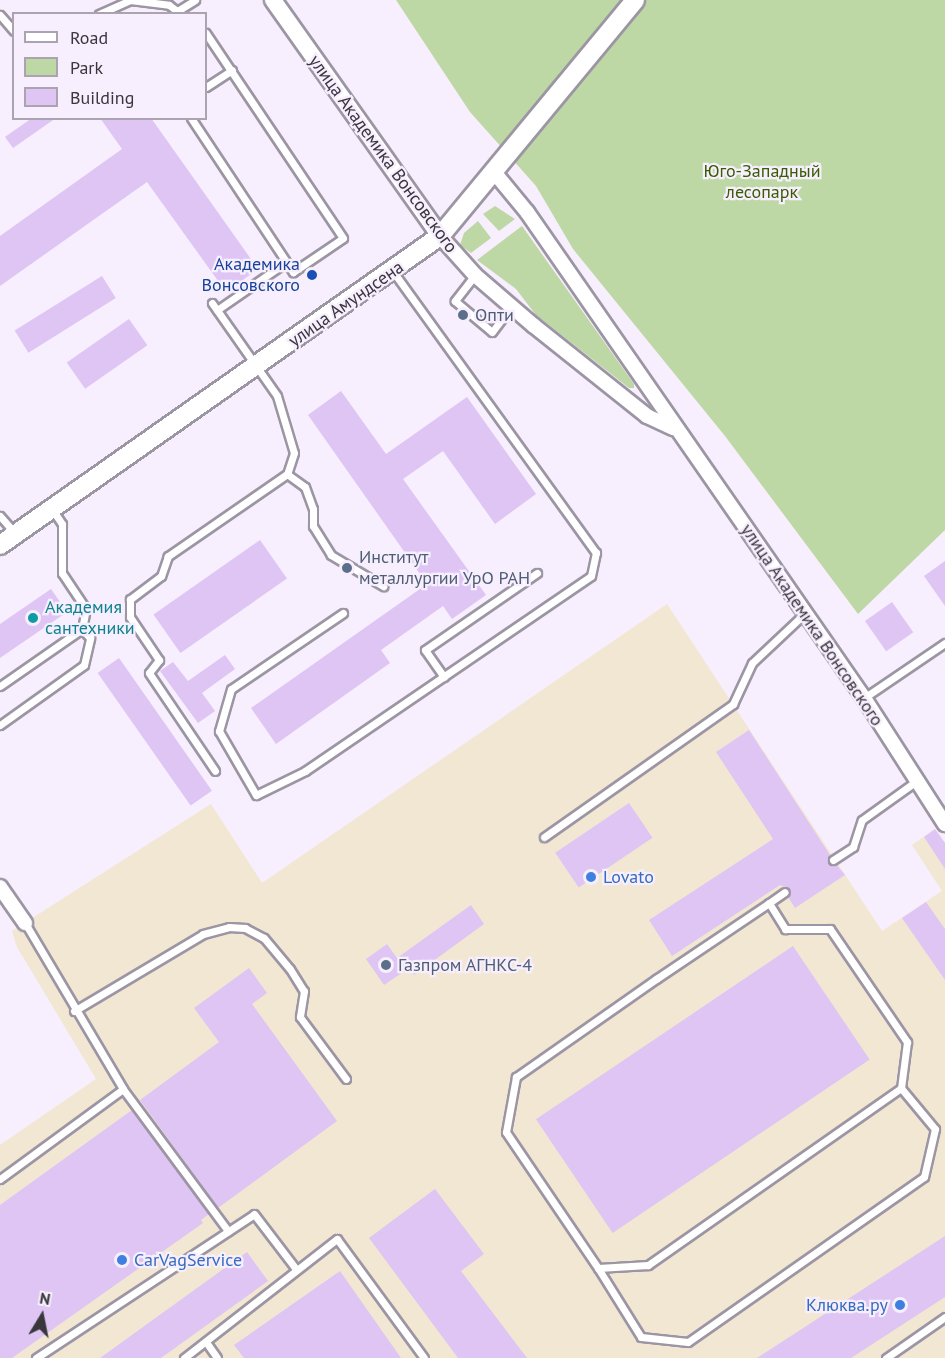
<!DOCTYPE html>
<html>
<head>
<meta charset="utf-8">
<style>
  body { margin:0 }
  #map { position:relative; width:945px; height:1358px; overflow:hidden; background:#f7eefe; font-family:"PT Sans",sans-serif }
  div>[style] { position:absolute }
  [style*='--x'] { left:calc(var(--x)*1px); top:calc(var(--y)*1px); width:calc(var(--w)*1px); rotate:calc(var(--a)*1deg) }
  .industrial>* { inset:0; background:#f2e7d2 }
  .green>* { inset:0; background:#bdd8a5 }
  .building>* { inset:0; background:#dec5f4; transform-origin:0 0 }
  .roads { filter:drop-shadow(2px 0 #9c95a3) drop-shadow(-2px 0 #9c95a3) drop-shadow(0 2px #9c95a3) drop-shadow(0 -2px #9c95a3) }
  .service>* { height:7px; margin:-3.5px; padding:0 3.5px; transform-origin:3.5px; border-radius:3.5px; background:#fff }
  .minor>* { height:14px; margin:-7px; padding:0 7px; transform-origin:7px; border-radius:7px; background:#fff }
  .tertiary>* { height:16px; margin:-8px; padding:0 8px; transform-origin:8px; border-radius:8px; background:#fff }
  .secondary>* { height:18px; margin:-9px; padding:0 9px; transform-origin:9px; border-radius:9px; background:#fff }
  .dots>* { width:16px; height:16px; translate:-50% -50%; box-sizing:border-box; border:3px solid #f7eefe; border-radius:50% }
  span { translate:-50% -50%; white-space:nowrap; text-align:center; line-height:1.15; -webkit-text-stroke:4.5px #f7eefe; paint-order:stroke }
  .street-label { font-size:18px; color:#39363c }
  .park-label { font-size:18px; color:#385c00 }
  .transit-label { font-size:18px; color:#164399 }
  .right { translate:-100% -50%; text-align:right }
  .service-label { font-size:18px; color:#4e5e75 }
  .left { translate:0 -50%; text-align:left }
  .culture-label { font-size:18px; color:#0d838f }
  .shop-label { font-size:18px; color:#366cbe }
  .legend { position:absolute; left:12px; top:12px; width:195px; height:108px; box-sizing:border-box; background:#f7eefe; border:2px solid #aba4b0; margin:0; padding:8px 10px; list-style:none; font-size:18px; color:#39363c }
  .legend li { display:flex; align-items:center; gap:12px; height:30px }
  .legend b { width:30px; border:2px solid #aba4b0 }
  .north { position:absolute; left:12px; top:1286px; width:60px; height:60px; -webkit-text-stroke:4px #f7eefe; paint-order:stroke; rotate:10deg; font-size:16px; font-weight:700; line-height:24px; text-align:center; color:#39363c }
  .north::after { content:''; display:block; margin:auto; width:21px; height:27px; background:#39363c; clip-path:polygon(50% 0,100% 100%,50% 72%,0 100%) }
</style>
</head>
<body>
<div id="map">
  <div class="industrial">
    <div style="clip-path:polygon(667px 604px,882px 931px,942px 891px,912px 845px,935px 829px,945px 843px,945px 1358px,0 1358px,0 1145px,96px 1079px,17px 947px,12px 931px,211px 804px,262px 883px)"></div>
  </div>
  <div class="green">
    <div style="clip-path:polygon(396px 0,945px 0,945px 530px,858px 614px,725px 436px,573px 249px,536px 186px,470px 112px)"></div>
    <div style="clip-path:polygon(495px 206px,515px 219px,499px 231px,483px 214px)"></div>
    <div style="clip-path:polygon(478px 221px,491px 238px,471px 253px,460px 245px,464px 233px)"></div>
    <div style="clip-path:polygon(522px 226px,634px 384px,634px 388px,629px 388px,536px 315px,516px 289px,477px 260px)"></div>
  </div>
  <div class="building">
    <div style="clip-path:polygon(32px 118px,56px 118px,13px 148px,5px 137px)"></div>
    <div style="clip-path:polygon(100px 118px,151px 118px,258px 269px,226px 292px,147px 182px,0 286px,0 236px,122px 149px)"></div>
    <div style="left:102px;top:276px;width:26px;height:103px;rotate:58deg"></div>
    <div style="left:129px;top:319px;width:32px;height:76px;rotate:55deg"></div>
    <div style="clip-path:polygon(341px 391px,386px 454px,467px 397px,536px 494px,495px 524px,443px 451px,403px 479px,486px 595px,452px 619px,443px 606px,381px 650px,390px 663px,276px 744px,251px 708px,427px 584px,308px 415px)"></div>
    <div style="left:260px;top:540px;width:47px;height:130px;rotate:55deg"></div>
    <div style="clip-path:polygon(945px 561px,945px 606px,924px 576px)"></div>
    <div style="clip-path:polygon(51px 589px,67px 612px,0 658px,0 624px)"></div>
    <div style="left:892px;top:602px;width:37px;height:33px;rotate:55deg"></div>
    <div style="clip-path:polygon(225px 655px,235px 669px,202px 693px,215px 711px,198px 723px,160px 671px,173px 662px,188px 681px)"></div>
    <div style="left:119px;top:658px;width:162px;height:26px;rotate:55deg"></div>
    <div style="clip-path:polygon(749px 730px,830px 855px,829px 864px,836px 864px,845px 875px,795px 908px,788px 897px,790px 889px,780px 885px,672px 956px,649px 920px,773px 839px,716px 752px)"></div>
    <div style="left:629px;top:803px;width:42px;height:89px;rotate:56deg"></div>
    <div style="clip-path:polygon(935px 829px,945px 843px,945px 869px,924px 837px)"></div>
    <div style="clip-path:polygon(926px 902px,945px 929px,945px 980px,902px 918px)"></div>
    <div style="clip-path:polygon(471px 905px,484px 924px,414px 975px,409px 968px,384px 985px,366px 959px,387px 944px,397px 958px)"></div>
    <div style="left:793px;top:946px;width:137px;height:310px;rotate:56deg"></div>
    <div style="clip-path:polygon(249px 968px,267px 993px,252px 1004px,337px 1121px,218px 1208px,140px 1100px,219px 1042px,194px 1008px)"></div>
    <div style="clip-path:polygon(132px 1110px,209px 1214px,201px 1220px,203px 1223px,12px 1358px,0 1358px,0 1205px)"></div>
    <div style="clip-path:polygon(435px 1189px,484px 1254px,461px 1271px,527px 1358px,458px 1358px,369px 1238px)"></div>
    <div style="clip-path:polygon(945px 1236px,945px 1297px,851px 1358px,757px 1358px)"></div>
    <div style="clip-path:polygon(247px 1252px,268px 1281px,161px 1358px,100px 1358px)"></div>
    <div style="clip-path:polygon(340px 1271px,401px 1358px,244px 1358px,234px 1345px)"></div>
  </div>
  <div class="roads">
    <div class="service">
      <div style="--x:179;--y:10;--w:19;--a:-32"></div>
      <div style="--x:99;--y:14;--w:34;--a:-24"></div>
      <div style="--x:130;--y:0;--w:39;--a:7"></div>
      <div style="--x:169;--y:5;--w:15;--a:37"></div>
      <div style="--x:0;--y:15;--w:21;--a:49"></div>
      <div style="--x:206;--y:87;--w:31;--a:-33"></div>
      <div style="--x:191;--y:118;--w:185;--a:56.5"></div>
      <div style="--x:293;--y:272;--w:60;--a:-34.2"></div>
      <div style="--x:343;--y:238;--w:247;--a:-123.8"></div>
      <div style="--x:475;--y:275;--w:33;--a:128"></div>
      <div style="--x:455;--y:301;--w:48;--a:40"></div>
      <div style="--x:492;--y:332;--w:31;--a:-53"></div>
      <div style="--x:212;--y:303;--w:113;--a:55"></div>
      <div style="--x:277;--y:396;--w:59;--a:73.4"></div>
      <div style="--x:294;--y:453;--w:22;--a:108"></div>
      <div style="--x:287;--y:474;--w:145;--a:145.4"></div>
      <div style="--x:168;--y:556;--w:21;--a:109"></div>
      <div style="--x:161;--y:576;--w:39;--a:143"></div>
      <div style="--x:130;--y:599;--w:18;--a:90"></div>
      <div style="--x:130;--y:617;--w:52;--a:56"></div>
      <div style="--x:159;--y:660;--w:16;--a:128"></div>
      <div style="--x:149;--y:673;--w:118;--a:56"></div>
      <div style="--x:217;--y:310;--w:84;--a:-34.8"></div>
      <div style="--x:287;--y:474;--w:22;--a:36"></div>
      <div style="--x:305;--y:487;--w:23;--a:70"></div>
      <div style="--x:313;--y:509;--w:17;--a:90"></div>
      <div style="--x:313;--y:526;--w:34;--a:58"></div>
      <div style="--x:331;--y:555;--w:61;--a:30.8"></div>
      <div style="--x:0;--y:516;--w:21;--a:49"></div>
      <div style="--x:343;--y:613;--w:135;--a:145.8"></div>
      <div style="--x:231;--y:689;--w:44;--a:105.9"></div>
      <div style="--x:219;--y:731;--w:74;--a:60"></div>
      <div style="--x:256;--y:795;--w:55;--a:-26.1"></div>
      <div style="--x:305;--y:771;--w:346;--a:-34.3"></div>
      <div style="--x:591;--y:576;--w:24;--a:-78"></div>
      <div style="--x:596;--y:553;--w:347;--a:-125.8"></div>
      <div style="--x:444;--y:677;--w:33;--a:-125"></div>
      <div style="--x:425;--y:650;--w:136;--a:-34.5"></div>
      <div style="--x:0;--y:686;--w:100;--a:-34.8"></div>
      <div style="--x:82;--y:629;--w:20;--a:-79"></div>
      <div style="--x:86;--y:609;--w:43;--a:-123.7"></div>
      <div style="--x:62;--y:573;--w:49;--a:-90"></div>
      <div style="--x:62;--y:524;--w:18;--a:-124"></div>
      <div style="--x:864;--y:698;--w:98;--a:-34.2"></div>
      <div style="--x:0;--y:725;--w:103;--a:-35.5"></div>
      <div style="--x:84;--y:665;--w:28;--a:-77"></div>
      <div style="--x:90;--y:638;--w:12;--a:-132"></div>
      <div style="--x:544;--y:837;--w:231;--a:-35.1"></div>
      <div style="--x:733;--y:704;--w:45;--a:-65.1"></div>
      <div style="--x:752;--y:663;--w:73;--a:-43.3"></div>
      <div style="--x:833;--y:860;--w:24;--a:-33"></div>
      <div style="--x:853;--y:847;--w:28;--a:-72"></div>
      <div style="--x:862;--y:820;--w:65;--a:-35.6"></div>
      <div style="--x:769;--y:903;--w:31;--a:58"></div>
      <div style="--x:785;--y:929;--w:45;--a:0"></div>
      <div style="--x:830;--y:929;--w:137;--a:55.7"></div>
      <div style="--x:907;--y:1042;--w:46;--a:97.4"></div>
      <div style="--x:901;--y:1088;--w:309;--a:145"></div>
      <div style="--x:648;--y:1265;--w:50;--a:176.6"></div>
      <div style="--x:598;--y:1268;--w:164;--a:-124.1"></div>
      <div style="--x:506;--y:1132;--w:56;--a:-79.7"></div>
      <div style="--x:516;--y:1077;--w:171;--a:-35"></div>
      <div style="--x:656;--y:979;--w:136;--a:-33.9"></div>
      <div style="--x:769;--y:903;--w:19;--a:-35"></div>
      <div style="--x:25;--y:923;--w:193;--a:59.4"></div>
      <div style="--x:123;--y:1089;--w:177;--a:53.5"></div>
      <div style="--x:74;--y:1011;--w:150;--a:-30.8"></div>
      <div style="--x:203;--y:934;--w:27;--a:-15"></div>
      <div style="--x:229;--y:927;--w:16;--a:4"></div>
      <div style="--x:245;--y:928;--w:21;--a:28"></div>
      <div style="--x:264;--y:938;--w:40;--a:50"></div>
      <div style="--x:290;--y:969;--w:26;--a:58"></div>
      <div style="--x:304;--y:991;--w:26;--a:99"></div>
      <div style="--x:300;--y:1017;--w:77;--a:53.4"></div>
      <div style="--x:0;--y:1179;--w:152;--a:-36.2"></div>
      <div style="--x:598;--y:1268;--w:81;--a:58.1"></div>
      <div style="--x:641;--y:1337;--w:47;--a:6.1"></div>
      <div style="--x:688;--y:1342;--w:288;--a:-35"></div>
      <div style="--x:924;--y:1177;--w:49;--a:-77.1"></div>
      <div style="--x:935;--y:1129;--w:53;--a:-129.7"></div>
      <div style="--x:206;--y:1342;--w:19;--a:55"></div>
      <div style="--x:36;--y:1358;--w:261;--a:-33.4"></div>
      <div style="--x:254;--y:1214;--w:69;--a:52.6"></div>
      <div style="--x:184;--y:1358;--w:194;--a:-37.9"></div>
      <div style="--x:337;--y:1239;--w:147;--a:53.8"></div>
      <div style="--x:886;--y:1358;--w:72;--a:-34.8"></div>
    </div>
    <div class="minor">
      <div style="--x:494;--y:172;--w:52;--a:50.5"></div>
      <div style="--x:527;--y:212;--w:591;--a:55.26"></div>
      <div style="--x:864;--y:698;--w:150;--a:57.3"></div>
      <div style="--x:440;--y:236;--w:52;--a:48.1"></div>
      <div style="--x:475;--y:275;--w:77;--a:40.8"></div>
      <div style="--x:533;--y:325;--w:146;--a:38.6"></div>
      <div style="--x:647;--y:416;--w:29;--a:25"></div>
      <div style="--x:0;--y:887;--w:44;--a:55.2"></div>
    </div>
    <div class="tertiary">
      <div style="--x:273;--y:0;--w:289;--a:54.7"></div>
    </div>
    <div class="secondary">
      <div style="--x:0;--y:545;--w:538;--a:-35.08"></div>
      <div style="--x:440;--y:236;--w:306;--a:-50.4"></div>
    </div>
  </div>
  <div class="dots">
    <div style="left:312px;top:275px;background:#1a4fb4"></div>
    <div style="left:463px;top:315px;background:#5c6f8a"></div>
    <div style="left:347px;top:568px;background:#5c6f8a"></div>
    <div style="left:33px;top:618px;background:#0f9aa8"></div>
    <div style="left:591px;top:877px;background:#3f7fe0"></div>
    <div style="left:386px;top:965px;background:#5c6f8a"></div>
    <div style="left:122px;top:1260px;background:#3f7fe0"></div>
    <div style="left:900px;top:1305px;background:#3f7fe0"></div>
  </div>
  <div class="street-label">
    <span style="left:383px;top:154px;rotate:54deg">улица Академика Вонсовского</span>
    <span style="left:346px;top:304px;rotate:-35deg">улица Амундсена</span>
    <span style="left:812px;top:625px;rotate:56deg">улица Академика Вонсовского</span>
  </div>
  <div class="park-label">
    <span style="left:762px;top:182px">Юго-Западный<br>лесопарк</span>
  </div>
  <div class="transit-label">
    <span class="right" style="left:300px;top:275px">Академика<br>Вонсовского</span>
  </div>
  <div class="service-label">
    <span class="left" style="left:475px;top:315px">Опти</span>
    <span class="left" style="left:359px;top:568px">Институт<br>металлургии УрО РАН</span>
    <span class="left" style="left:398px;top:965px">Газпром АГНКС-4</span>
  </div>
  <div class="culture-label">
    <span class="left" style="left:45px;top:618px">Академия<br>сантехники</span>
  </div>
  <div class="shop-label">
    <span class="left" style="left:603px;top:877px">Lovato</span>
    <span class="left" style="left:134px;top:1260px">CarVagService</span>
    <span class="right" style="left:888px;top:1305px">Клюква.ру</span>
  </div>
  <ul class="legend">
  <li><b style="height:8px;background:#fff"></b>Road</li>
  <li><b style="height:16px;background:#bdd8a5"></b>Park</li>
  <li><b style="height:16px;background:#dec5f4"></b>Building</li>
  </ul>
  <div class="north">N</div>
</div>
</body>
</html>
